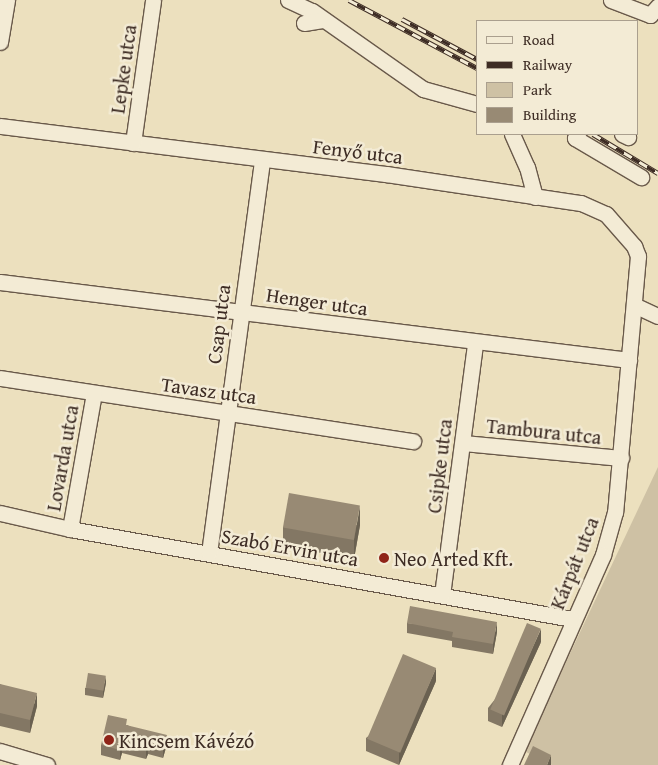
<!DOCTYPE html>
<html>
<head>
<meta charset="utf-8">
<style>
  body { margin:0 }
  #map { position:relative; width:658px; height:765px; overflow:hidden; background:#ece0be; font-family:"Gentium Book Plus",serif }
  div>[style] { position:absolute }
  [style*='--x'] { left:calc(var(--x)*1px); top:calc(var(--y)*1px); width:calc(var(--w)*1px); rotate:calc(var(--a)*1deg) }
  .green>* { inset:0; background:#cec1a4 }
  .roads { filter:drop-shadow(1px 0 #69594a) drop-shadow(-1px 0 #69594a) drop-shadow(0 1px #69594a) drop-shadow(0 -1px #69594a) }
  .minor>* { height:15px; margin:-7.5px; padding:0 7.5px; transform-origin:7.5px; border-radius:7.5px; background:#f3ebd5 }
  .rail>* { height:5px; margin-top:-2.5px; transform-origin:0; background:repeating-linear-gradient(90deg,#f3ebd5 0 9px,#3d2c24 0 18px); box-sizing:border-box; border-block:1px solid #3d2c24 }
  .wall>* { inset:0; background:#837764 }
  .shaded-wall>* { inset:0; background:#6a6151 }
  .building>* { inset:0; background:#988a74; transform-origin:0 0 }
  .dots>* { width:14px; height:14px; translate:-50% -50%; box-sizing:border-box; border:2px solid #f3ebd5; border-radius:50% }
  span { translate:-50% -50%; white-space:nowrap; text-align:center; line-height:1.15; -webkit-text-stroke:5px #f3ebd5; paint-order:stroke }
  .street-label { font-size:20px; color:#3d2c24 }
  .poi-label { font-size:20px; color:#3d2c24 }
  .left { translate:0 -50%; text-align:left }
  .legend { position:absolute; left:476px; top:20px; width:162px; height:115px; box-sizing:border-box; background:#f3ebd5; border:1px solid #aa9f8e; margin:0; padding:6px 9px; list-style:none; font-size:15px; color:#3d2c24 }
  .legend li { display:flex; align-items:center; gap:10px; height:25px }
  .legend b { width:25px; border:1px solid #aa9f8e }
</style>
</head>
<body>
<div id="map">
  <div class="green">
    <div style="clip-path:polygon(658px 467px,658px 765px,552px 765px,524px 751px)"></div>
  </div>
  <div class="roads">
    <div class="minor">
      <div style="--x:288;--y:0;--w:26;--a:25"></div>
      <div style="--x:312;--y:11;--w:136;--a:35.1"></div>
      <div style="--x:423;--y:89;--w:56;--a:15.5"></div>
      <div style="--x:611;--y:0;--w:42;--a:21"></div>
      <div style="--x:650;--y:15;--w:12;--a:-48"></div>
      <div style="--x:304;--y:23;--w:20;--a:-9"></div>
      <div style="--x:0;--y:42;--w:43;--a:-80.5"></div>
      <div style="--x:0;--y:126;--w:389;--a:7.1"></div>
      <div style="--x:386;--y:174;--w:197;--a:8.5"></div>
      <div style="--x:581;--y:203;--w:27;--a:24"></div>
      <div style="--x:606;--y:214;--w:43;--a:48.8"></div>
      <div style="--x:634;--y:246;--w:11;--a:68"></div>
      <div style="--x:638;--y:256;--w:257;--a:95.1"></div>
      <div style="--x:615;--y:512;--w:45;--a:105.6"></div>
      <div style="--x:603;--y:555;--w:230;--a:113.9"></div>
      <div style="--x:512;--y:134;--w:36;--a:66"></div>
      <div style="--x:527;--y:167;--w:31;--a:75"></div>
      <div style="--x:578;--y:134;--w:5;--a:127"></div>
      <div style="--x:575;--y:138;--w:77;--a:30.6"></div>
      <div style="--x:622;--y:134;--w:7;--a:27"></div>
      <div style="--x:133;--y:143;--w:144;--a:-82"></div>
      <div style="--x:0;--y:282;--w:634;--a:7.07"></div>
      <div style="--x:634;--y:305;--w:26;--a:25"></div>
      <div style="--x:0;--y:378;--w:418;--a:8.7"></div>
      <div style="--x:463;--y:443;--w:159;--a:5.4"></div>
      <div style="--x:0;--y:513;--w:72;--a:12.9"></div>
      <div style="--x:70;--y:529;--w:510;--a:10.16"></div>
      <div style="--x:70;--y:529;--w:138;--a:-80"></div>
      <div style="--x:209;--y:553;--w:397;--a:-82.3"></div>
      <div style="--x:442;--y:595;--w:254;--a:-82.5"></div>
      <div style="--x:0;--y:751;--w:49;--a:16.6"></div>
    </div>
  </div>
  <div class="rail">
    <div style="--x:349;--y:0;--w:145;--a:28"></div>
    <div style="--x:402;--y:19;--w:85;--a:28.1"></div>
    <div style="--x:593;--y:134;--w:76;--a:31"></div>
  </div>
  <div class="wall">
    <div style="clip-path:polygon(360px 525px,354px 559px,283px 546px,283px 527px)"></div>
    <div style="clip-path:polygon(407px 623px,497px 632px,493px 654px,452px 647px,452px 641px,407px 633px)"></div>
    <div style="clip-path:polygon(541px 642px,502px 727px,488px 721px,488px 708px)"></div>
    <div style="clip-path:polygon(436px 681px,399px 765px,366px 751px,366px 738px)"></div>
    <div style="clip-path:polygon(106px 683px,103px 698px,85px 695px,85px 688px)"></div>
    <div style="clip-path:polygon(0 684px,37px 706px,30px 733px,0 726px)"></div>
    <div style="clip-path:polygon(127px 725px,167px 744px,163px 758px,148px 754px,146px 759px,122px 753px,120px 760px,101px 755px,101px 745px)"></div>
  </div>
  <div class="shaded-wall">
    <div style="clip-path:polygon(360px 506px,360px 525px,354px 559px,354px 540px)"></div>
    <div style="clip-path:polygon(497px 622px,497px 632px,493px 654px,493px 644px)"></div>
    <div style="clip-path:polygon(541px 629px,541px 642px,502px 727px,502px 714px)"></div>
    <div style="clip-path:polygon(436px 668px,436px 681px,399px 765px,399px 752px)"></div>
    <div style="clip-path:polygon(106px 676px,106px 683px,103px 698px,103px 691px)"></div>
    <div style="clip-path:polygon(37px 693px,37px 706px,30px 733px,30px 720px)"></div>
    <div style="clip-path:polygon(167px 735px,167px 744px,163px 758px,163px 748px)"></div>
    <div style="clip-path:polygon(122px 744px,122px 753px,120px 760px,120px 750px)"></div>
    <div style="clip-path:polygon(148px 744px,148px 754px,146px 759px,146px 750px)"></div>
    <div style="clip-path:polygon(551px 755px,551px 765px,547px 765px)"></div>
  </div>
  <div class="building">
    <div style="left:289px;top:493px;width:72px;height:35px;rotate:10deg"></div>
    <div style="clip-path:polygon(410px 606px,497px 622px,493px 644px,452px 637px,453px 632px,407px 623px)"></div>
    <div style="left:527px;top:623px;width:15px;height:94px;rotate:23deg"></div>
    <div style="left:403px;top:654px;width:36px;height:92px;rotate:23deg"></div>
    <div style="left:88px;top:673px;width:18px;height:15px;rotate:9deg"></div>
    <div style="clip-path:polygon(0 684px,37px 693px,30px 720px,0 713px)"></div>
    <div style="clip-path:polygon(108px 715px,127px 719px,126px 725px,167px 735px,163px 748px,148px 744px,146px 750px,122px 744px,120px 750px,101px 745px)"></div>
    <div style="clip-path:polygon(533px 746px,551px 755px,547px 765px,524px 765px)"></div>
  </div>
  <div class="dots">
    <div style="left:384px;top:558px;background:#8f2418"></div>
    <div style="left:109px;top:740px;background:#8f2418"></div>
  </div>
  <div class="street-label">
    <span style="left:123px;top:69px;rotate:-82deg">Lepke utca</span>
    <span style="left:358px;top:151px;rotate:7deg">Fenyő utca</span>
    <span style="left:317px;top:301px;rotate:8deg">Henger utca</span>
    <span style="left:218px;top:324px;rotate:-83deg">Csap utca</span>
    <span style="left:209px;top:390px;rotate:8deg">Tavasz utca</span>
    <span style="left:544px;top:431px;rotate:6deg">Tambura utca</span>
    <span style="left:62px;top:458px;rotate:-80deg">Lovarda utca</span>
    <span style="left:439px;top:466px;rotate:-83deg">Csipke utca</span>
    <span style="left:290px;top:547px;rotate:10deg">Szabó Ervin utca</span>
    <span style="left:574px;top:563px;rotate:-68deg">Kárpát utca</span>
  </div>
  <div class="poi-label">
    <span class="left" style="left:394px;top:558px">Neo Arted Kft.</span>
    <span class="left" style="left:119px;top:740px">Kincsem Kávézó</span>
  </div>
  <ul class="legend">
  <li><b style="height:6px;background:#f3ebd5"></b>Road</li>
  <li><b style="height:6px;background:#3d2c24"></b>Railway</li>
  <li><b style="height:14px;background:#cec1a4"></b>Park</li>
  <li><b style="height:14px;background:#988a74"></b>Building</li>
  </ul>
</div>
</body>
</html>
